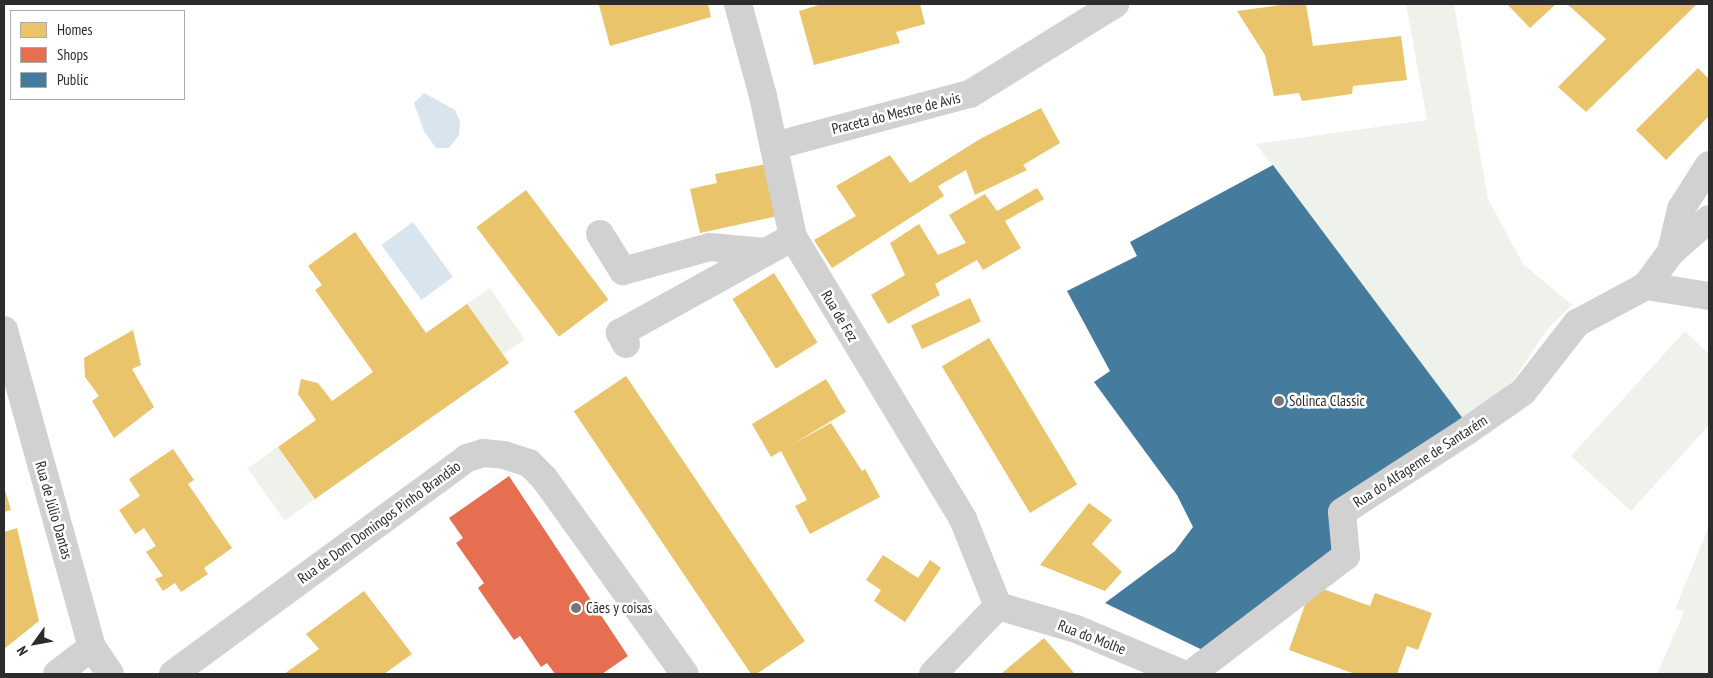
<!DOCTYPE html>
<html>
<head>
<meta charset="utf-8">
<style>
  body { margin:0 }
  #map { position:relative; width:1713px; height:678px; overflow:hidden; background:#fff; font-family:"PT Sans Narrow",sans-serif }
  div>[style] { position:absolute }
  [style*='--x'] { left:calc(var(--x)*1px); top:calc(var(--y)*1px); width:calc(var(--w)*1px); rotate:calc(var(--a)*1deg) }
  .green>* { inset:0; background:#eff2eb; transform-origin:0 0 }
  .water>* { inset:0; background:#d9e5ee; transform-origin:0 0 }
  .homes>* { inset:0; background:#e9c46a; transform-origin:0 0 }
  .shops>* { inset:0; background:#e76f51 }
  .public>* { inset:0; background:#457b9d }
  .pedestrian>* { height:28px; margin:-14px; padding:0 14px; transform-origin:14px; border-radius:14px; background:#d1d1d1 }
  .minor>* { height:28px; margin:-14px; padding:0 14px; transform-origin:14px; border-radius:14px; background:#d1d1d1 }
  .tertiary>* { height:28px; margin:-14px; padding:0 14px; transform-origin:14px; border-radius:14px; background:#d1d1d1 }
  .dots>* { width:14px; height:14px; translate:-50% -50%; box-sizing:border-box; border:2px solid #fff; border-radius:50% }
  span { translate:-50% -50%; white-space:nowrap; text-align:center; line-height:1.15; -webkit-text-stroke:5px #fff; paint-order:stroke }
  .street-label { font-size:15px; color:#2c2c2c }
  .poi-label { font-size:15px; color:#2c2c2c }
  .left { translate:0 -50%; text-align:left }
  .frame { position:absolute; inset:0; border:5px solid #2c2c2c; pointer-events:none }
  .legend { position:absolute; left:10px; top:10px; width:175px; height:90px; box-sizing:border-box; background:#fff; border:1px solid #ababab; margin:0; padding:6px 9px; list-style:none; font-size:15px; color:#2c2c2c }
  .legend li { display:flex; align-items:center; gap:10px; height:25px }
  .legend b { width:25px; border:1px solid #ababab }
  .north { position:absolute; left:10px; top:618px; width:50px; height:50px; -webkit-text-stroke:4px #fff; paint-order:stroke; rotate:238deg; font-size:14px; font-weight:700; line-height:20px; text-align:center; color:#2c2c2c }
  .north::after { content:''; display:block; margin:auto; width:18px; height:22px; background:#2c2c2c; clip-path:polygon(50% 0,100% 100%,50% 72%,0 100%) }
</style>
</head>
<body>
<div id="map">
  <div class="green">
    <div style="clip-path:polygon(1406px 4px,1454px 4px,1488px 199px,1523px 264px,1572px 305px,1547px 329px,1514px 380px,1464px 420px,1256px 144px,1427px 120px)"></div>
    <div style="left:490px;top:288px;width:62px;height:28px;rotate:56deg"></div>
    <div style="clip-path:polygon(1685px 331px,1709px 354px,1709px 425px,1631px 511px,1571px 456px)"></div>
    <div style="left:278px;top:447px;width:64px;height:37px;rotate:55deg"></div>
    <div style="clip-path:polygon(1709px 526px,1709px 674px,1657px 674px,1684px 612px,1675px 609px)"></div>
  </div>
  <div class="water">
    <div style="clip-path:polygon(424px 93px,455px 110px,460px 121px,459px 135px,449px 148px,436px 148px,424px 131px,414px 103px)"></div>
    <div style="left:413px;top:222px;width:68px;height:39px;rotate:54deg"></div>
  </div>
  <div class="homes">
    <div style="clip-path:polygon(604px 4px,708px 4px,711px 17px,610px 46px,599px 5px)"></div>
    <div style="clip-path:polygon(822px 4px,920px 4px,925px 24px,896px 32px,900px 43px,814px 65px,799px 11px)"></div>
    <div style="clip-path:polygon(1288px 4px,1306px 4px,1313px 46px,1401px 36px,1407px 80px,1353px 86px,1352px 94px,1302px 101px,1299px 93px,1274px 96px,1265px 55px,1237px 11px)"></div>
    <div style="clip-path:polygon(1507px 4px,1556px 4px,1530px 28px)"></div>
    <div style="clip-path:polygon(1567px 4px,1697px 4px,1586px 112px,1558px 87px,1606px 39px)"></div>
    <div style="clip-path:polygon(1698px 68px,1709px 79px,1709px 116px,1666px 160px,1636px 130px)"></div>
    <div style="clip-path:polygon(1041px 108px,1060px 143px,1023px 165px,1027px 170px,975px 195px,966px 170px,938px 186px,944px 196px,832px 268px,814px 240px,856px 216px,836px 186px,890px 155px,910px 183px,980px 139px)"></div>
    <div style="clip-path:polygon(767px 164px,778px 216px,700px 233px,690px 189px,717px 183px,715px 174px)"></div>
    <div style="clip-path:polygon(1037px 188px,1044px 199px,1005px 221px,1021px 248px,983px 270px,977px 260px,935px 284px,940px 295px,888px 324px,871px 295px,905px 275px,890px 243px,919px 224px,938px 255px,966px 243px,949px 215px,985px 194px,997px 211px)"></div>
    <div style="left:526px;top:190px;width:137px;height:62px;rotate:53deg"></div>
    <div style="clip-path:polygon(355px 232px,426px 333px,467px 304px,509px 363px,315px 499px,278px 447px,316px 420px,298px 394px,301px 379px,318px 383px,332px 401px,373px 372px,315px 290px,322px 285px,308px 266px)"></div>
    <div style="left:774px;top:273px;width:82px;height:49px;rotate:58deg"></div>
    <div style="left:970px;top:298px;width:26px;height:65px;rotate:65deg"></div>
    <div style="clip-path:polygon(133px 330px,141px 365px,132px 369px,154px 407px,114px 438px,92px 401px,99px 396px,85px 377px,84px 358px)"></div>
    <div style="left:989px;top:338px;width:171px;height:55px;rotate:59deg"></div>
    <div style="left:626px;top:376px;width:320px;height:63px;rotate:56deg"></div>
    <div style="clip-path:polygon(826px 379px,846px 412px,793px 444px,831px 423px,862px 471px,865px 469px,880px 497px,810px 534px,795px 506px,807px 500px,781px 451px,771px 457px,752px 424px)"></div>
    <div style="clip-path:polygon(173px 449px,194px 480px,188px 484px,232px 548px,204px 568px,208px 574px,181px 592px,175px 583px,163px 591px,155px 579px,163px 576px,146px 552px,156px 546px,144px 528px,135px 534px,119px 510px,140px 496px,129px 479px)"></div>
    <div style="clip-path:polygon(4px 487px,11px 510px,4px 512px)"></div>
    <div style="clip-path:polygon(1089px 503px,1112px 520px,1092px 544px,1122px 572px,1105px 591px,1040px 565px)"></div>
    <div style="clip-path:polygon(17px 528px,39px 621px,4px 649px,4px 532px)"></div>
    <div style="clip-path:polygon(883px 555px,918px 578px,930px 560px,941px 568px,905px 622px,874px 601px,881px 590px,866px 580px)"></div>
    <div style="clip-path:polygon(1312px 585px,1370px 606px,1375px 593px,1432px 613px,1418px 650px,1407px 646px,1397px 674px,1355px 674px,1289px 650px)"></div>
    <div style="clip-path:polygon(364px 591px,412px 654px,384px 674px,284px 674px,319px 649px,306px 634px)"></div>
    <div style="clip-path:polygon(1044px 638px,1075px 674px,1001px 674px,1015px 662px)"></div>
  </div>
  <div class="shops">
    <div style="clip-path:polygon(509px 476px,628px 656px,602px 674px,555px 674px,547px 663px,541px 667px,520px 636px,514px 640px,478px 588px,484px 583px,456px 543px,463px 538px,449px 518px)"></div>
  </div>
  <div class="public">
    <div style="clip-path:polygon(1273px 165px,1464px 420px,1342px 512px,1346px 556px,1215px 656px,1105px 603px,1175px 551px,1193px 527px,1177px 495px,1094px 382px,1110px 371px,1067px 291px,1137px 256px,1130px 242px)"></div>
  </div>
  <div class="pedestrian">
    <div style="--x:600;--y:234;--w:44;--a:58.1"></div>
    <div style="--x:623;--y:271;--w:90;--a:-15.4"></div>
    <div style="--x:710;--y:247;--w:56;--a:5.1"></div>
    <div style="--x:626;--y:344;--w:13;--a:-119"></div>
    <div style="--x:620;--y:333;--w:198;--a:-29"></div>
  </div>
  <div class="minor">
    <div style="--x:774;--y:146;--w:203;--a:-14.9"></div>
    <div style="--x:970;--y:94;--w:171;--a:-31.8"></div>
    <div style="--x:1671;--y:252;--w:44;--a:-76.9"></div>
    <div style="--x:1681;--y:209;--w:52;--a:-57.5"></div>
    <div style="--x:1646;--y:286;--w:64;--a:9"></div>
    <div style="--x:4;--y:330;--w:329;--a:74.5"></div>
    <div style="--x:92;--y:647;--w:44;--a:142.4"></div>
    <div style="--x:92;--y:647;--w:32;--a:56"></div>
    <div style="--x:173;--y:674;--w:365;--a:-36.3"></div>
    <div style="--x:467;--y:458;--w:17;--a:-17"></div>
    <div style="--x:483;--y:453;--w:21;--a:5"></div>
    <div style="--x:504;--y:455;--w:26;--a:18"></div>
    <div style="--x:529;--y:463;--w:21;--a:45"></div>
    <div style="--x:544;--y:478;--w:241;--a:54.3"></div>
    <div style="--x:1191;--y:674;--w:195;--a:-37.3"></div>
    <div style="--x:1346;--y:556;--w:44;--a:-95.2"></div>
    <div style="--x:1342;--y:512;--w:149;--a:-32.9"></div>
    <div style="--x:1467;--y:431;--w:68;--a:-34.9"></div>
    <div style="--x:1523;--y:392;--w:88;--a:-52"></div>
    <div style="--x:1577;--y:323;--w:78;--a:-28.2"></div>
    <div style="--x:1646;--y:286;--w:42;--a:-53.7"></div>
    <div style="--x:1671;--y:252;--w:50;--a:-41"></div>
  </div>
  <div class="tertiary">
    <div style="--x:738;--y:4;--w:95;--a:74.8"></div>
    <div style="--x:763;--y:96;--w:144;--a:78"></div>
    <div style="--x:793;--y:237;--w:329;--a:58.9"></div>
    <div style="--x:963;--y:519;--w:94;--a:68.1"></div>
    <div style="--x:998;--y:606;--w:81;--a:16.4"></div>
    <div style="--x:1076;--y:629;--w:116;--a:22.8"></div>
    <div style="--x:933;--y:674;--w:94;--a:-46.3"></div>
  </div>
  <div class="dots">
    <div style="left:1279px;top:401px;background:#767676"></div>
    <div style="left:576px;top:608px;background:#767676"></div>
  </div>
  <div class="street-label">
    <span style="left:896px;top:113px;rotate:-14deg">Praceta do Mestre de Avis</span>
    <span style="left:840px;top:316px;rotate:59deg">Rua de Fez</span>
    <span style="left:1420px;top:461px;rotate:-33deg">Rua do Alfageme de Santarém</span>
    <span style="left:54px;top:510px;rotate:74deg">Rua de Júlio Dantas</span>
    <span style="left:379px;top:522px;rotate:-36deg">Rua de Dom Domingos Pinho Brandão</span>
    <span style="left:1092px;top:637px;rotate:21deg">Rua do Molhe</span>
  </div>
  <div class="poi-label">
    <span class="left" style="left:1289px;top:401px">Solinca Classic</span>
    <span class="left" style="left:586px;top:608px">Cães y coisas</span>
  </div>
  <div class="frame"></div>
  <ul class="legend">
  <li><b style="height:14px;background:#e9c46a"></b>Homes</li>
  <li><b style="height:14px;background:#e76f51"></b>Shops</li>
  <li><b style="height:14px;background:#457b9d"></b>Public</li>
  </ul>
  <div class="north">N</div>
</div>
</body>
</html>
